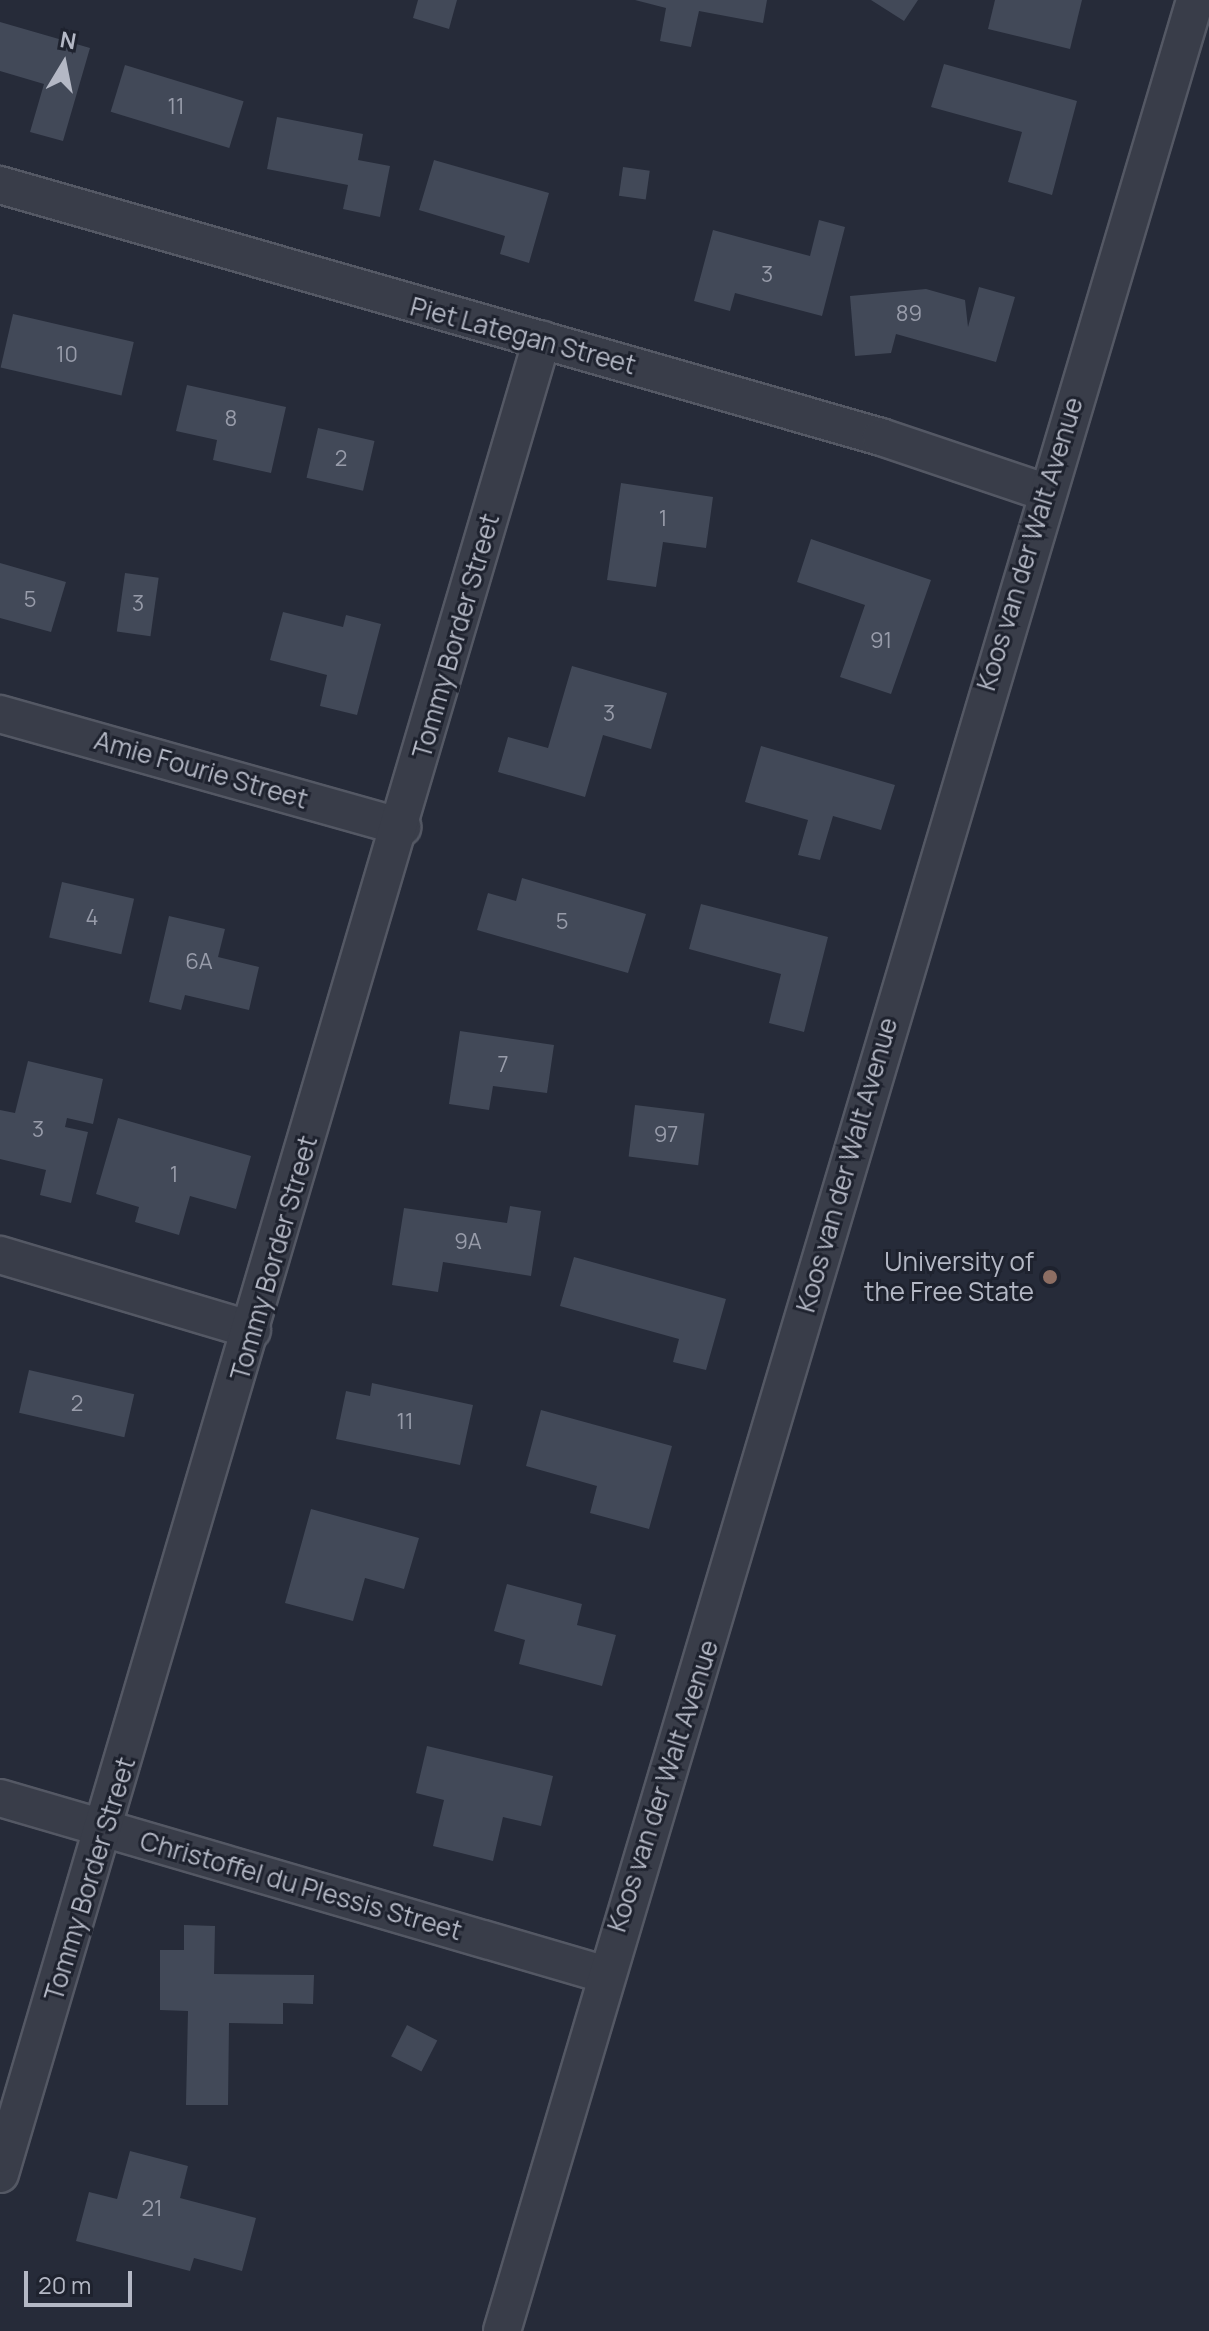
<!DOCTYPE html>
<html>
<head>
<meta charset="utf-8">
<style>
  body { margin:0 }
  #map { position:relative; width:1209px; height:2331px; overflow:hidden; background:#262b39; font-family:Manrope,sans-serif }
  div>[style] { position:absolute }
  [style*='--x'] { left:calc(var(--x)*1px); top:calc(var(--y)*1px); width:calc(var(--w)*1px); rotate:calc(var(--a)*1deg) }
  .building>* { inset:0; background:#424958; transform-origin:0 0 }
  .roads { filter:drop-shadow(2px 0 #545864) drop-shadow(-2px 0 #545864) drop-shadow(0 2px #545864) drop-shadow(0 -2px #545864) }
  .minor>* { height:36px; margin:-18px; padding:0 18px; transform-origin:18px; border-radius:18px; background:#393d49 }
  .dots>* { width:22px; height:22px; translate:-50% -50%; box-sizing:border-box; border:4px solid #1e222e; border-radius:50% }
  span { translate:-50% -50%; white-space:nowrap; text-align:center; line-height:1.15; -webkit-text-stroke:6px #1e222e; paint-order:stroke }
  .number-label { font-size:22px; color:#989caa }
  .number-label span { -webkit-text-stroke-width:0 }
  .street-label { font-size:26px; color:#b4b8c5 }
  .poi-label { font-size:26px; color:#b4b8c5 }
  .right { translate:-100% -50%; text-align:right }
  .north { position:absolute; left:24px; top:24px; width:80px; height:80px; -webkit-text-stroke:6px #1e222e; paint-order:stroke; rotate:10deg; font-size:22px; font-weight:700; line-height:32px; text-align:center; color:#b4b8c5 }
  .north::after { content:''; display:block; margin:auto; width:28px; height:36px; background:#b4b8c5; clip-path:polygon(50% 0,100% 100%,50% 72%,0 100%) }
  .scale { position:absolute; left:24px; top:2271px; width:108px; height:36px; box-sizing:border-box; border:4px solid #b4b8c5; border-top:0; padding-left:10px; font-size:24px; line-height:28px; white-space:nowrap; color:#b4b8c5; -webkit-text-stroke:6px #1e222e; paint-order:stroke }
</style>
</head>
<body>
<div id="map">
  <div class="building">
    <div style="clip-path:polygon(418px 0,457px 0,449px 29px,413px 18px)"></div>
    <div style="clip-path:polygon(635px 0,767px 0,763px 23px,699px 11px,691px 47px,660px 41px,666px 8px)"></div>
    <div style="clip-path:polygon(871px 0,918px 0,904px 21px)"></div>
    <div style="clip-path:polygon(995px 0,1082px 0,1070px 49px,988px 29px)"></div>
    <div style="clip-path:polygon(0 22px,90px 48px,63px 141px,30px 132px,44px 84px,0 71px)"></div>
    <div style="clip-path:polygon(944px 64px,1077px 101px,1052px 195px,1008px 182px,1022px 132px,931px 107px)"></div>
    <div style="left:125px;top:65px;width:124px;height:49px;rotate:17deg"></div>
    <div style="clip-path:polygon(277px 117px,363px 134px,358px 160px,390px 166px,380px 217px,343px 209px,348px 185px,267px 169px)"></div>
    <div style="clip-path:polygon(434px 160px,549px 193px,529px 263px,500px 254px,505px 236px,419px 210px)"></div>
    <div style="left:623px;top:167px;width:27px;height:29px;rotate:8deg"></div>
    <div style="clip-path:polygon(819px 220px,845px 227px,822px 316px,735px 293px,730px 311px,694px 301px,713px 230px,810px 256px)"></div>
    <div style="clip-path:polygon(979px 287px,1015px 297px,996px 362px,896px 334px,891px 353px,855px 356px,850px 296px,926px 289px,965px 300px,968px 327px)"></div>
    <div style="left:13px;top:314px;width:124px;height:55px;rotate:13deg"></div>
    <div style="clip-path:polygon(187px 385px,286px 407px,271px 473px,213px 460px,217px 440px,176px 431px)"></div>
    <div style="left:318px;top:428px;width:58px;height:51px;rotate:13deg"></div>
    <div style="clip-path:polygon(621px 483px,713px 497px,706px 548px,663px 542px,656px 587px,607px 580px)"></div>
    <div style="clip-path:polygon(811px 539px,931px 580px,891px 694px,840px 677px,865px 605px,797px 582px)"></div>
    <div style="clip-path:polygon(0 563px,66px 582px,51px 632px,0 618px)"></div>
    <div style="left:125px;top:573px;width:34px;height:59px;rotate:8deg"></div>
    <div style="clip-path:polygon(283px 612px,343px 627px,346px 615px,381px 624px,357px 715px,320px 706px,327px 675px,270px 660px)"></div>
    <div style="clip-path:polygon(572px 666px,667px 693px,651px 749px,603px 735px,585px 797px,498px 772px,508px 737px,548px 748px)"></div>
    <div style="clip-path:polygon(761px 746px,895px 785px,881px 830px,833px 816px,820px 860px,798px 855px,808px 820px,745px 802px)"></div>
    <div style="clip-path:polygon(522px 878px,646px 914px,628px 973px,477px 930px,488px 893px,516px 901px)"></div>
    <div style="left:62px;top:882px;width:74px;height:57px;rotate:13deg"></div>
    <div style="clip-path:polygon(701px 904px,828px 937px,804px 1032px,769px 1023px,781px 974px,689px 949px)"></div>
    <div style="clip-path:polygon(169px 916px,225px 929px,218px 957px,259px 967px,249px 1010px,185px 995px,181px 1010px,149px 1002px)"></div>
    <div style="clip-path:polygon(460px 1031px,554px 1045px,547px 1093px,493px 1086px,489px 1110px,449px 1104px)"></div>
    <div style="clip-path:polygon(28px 1061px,103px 1079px,93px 1124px,67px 1118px,65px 1127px,88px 1132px,71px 1203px,40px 1195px,46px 1170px,0 1159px,0 1110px,15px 1113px)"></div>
    <div style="left:635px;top:1105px;width:70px;height:52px;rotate:7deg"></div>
    <div style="clip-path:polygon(118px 1118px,251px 1156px,236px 1209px,190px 1196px,179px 1235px,135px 1222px,139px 1207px,96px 1194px)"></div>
    <div style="clip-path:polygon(510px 1206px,541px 1211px,531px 1276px,443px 1262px,438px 1292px,392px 1285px,404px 1208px,507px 1223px)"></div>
    <div style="clip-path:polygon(574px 1257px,726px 1299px,706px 1370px,673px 1362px,679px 1339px,560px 1306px)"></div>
    <div style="left:29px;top:1370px;width:108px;height:44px;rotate:13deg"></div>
    <div style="clip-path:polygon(372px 1383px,473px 1405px,460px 1465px,336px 1439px,346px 1391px,370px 1396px)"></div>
    <div style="clip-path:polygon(541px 1410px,672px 1446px,649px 1529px,590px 1513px,597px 1486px,526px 1466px)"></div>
    <div style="clip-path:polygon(311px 1509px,419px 1538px,404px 1589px,365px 1578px,353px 1621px,285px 1603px)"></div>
    <div style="clip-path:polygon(507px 1584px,582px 1604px,577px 1625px,616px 1635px,602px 1686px,519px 1664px,525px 1640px,494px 1631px)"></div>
    <div style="clip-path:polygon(427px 1746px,553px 1776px,541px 1826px,503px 1817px,493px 1861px,433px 1846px,444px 1800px,416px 1793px)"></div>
    <div style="clip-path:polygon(184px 1925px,215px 1926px,214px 1974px,314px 1975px,313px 2004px,283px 2003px,283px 2024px,229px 2023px,228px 2105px,186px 2105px,188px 2011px,160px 2010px,160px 1950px,184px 1950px)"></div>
    <div style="left:407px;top:2025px;width:34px;height:35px;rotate:27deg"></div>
    <div style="clip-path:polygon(130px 2151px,188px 2166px,180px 2198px,256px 2218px,242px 2271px,194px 2258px,190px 2271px,76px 2241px,89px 2192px,117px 2199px)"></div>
  </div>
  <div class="roads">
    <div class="minor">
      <div style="--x:0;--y:185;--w:916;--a:15.96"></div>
      <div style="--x:881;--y:437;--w:172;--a:18.6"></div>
      <div style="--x:0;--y:714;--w:418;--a:15.7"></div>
      <div style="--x:0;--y:1255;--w:263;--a:16.6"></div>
      <div style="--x:0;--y:1798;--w:628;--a:16.27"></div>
      <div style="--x:0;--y:2174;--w:1913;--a:-73.54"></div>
      <div style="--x:502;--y:2331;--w:2432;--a:-73.44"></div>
    </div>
  </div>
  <div class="dots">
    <div style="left:1050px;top:1277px;background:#8d6e63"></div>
  </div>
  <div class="number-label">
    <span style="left:176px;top:107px">11</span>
    <span style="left:767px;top:275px">3</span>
    <span style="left:909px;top:314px">89</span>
    <span style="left:67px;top:355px">10</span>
    <span style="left:231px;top:419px">8</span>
    <span style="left:341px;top:459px">2</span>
    <span style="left:663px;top:519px">1</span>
    <span style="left:30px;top:600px">5</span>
    <span style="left:138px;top:604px">3</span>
    <span style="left:881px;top:641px">91</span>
    <span style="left:609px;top:714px">3</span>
    <span style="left:92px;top:918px">4</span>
    <span style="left:562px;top:922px">5</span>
    <span style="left:199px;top:962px">6A</span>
    <span style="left:503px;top:1065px">7</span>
    <span style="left:38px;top:1130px">3</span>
    <span style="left:666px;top:1135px">97</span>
    <span style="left:174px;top:1175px">1</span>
    <span style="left:468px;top:1242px">9A</span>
    <span style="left:77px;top:1404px">2</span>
    <span style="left:405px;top:1422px">11</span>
    <span style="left:152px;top:2209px">21</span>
  </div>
  <div class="street-label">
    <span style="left:523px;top:336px;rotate:15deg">Piet Lategan Street</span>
    <span style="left:1030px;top:544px;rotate:-73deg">Koos van der Walt Avenue</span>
    <span style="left:456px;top:636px;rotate:-74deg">Tommy Border Street</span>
    <span style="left:201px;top:770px;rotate:16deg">Amie Fourie Street</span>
    <span style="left:847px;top:1165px;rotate:-74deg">Koos van der Walt Avenue</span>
    <span style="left:274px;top:1258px;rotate:-74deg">Tommy Border Street</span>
    <span style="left:663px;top:1786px;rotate:-72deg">Koos van der Walt Avenue</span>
    <span style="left:90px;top:1879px;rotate:-73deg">Tommy Border Street</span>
    <span style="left:301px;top:1886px;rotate:16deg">Christoffel du Plessis Street</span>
  </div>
  <div class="poi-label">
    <span class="right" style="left:1034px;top:1277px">University of<br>the Free State</span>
  </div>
  <div class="north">N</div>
  <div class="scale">20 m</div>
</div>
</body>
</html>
